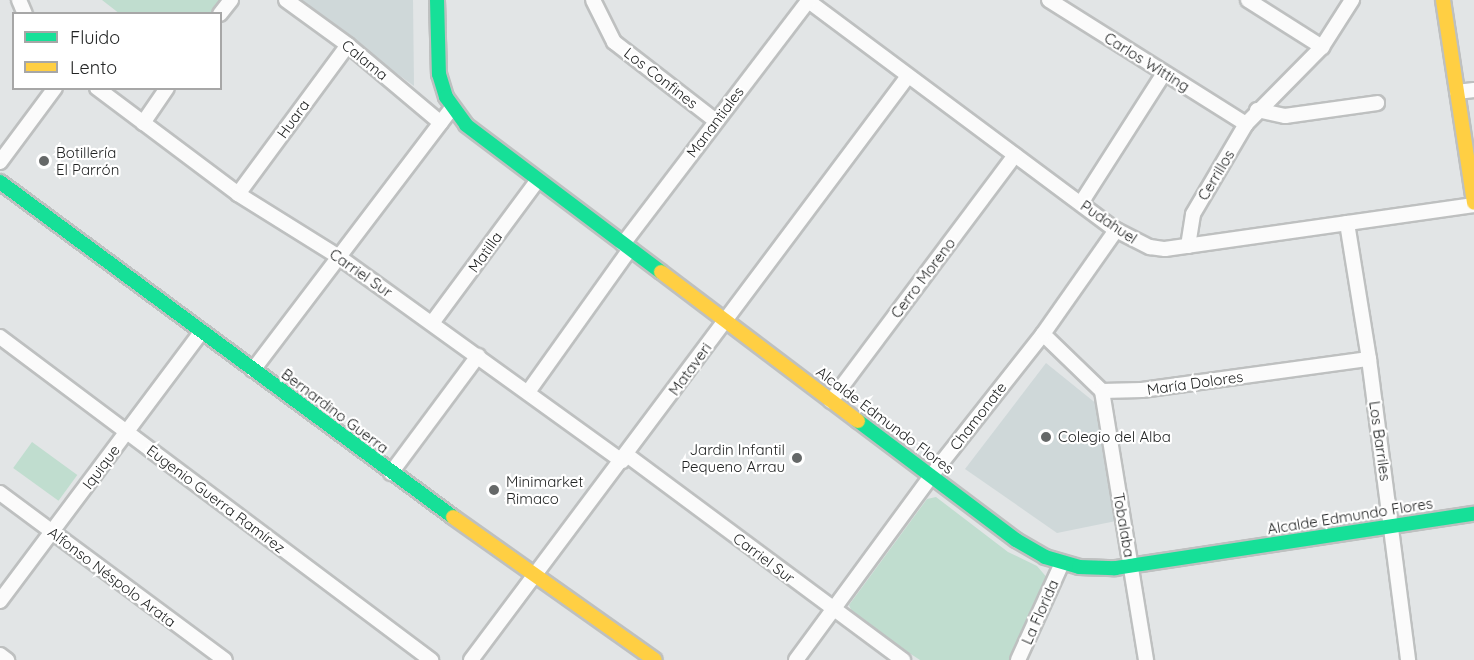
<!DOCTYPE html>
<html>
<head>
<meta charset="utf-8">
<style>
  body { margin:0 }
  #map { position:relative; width:1474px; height:660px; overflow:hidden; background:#e2e5e6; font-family:Quicksand,sans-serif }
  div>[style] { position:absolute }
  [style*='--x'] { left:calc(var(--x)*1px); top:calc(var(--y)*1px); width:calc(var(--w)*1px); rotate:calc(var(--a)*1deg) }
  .built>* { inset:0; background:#cfd8d9 }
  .green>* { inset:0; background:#c0ddcf; transform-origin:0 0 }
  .roads { filter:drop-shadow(2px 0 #bec0c0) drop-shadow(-2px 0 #bec0c0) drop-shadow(0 2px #bec0c0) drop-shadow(0 -2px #bec0c0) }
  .street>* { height:14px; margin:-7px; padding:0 7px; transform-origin:7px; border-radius:7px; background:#fbfbfb }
  .fast>* { height:14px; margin:-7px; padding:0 7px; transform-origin:7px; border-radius:7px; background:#16e098 }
  .slow>* { height:14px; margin:-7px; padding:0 7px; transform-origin:7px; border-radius:7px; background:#ffcf43 }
  .dots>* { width:16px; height:16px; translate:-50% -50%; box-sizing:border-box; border:3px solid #fff; border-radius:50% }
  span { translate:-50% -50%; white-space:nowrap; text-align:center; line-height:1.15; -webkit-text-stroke:4.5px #fff; paint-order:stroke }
  .street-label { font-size:15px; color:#222424 }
  .poi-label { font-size:15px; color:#222424 }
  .left { translate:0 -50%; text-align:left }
  .right { translate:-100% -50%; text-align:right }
  .legend { position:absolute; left:12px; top:12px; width:210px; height:78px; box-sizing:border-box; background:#fff; border:2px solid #a7a7a7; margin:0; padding:8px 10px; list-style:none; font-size:18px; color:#222424 }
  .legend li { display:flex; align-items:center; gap:12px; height:30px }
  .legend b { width:30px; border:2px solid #a7a7a7 }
</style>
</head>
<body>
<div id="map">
  <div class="built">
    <div style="clip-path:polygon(296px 0,413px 0,414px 86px)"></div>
    <div style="clip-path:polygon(1046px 363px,1098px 405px,1116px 521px,1057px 533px,965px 469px)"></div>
  </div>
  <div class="green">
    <div style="clip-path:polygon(102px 0,221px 0,211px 13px,120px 14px)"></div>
    <div style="left:32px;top:442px;width:56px;height:32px;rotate:36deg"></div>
    <div style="clip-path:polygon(936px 497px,1008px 552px,1037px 566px,1049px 580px,1012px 660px,920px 660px,854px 617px,849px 605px,927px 499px)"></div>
  </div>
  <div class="roads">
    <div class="street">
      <div style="--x:19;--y:0;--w:15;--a:67"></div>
      <div style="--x:286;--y:0;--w:77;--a:36"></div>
      <div style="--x:348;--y:45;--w:121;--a:40"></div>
      <div style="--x:593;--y:0;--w:47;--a:63.4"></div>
      <div style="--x:614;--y:42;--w:129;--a:37.8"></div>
      <div style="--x:807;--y:0;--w:385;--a:36.7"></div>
      <div style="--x:1116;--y:230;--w:38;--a:27"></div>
      <div style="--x:1150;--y:247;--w:15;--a:8"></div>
      <div style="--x:1165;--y:249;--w:312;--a:-8.1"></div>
      <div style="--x:1049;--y:0;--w:233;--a:32.2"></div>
      <div style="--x:1248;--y:0;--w:88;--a:32.4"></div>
      <div style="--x:220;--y:14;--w:18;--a:-52"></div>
      <div style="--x:97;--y:88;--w:176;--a:36.9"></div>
      <div style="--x:238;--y:194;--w:119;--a:32"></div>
      <div style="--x:339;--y:257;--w:349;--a:35.8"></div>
      <div style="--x:1457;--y:92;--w:17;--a:-7"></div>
      <div style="--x:1257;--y:110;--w:29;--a:12"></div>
      <div style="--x:1285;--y:116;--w:93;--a:-8"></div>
      <div style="--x:143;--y:123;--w:42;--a:-55.6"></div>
      <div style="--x:0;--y:162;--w:92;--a:-53.4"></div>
      <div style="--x:238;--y:194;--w:185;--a:-53.6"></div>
      <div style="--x:1081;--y:203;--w:154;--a:-57.4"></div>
      <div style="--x:1347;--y:223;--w:138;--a:80.8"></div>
      <div style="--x:1369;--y:359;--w:304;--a:82.6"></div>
      <div style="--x:623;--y:244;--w:305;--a:-52.7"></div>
      <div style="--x:1188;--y:246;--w:32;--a:-81"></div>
      <div style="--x:1193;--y:214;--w:104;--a:-59.5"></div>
      <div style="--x:1246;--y:124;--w:108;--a:-45.4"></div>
      <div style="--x:1322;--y:47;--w:56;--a:-57.4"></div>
      <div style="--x:432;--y:323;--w:178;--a:-53.5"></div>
      <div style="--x:1043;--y:334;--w:82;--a:44"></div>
      <div style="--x:1102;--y:391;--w:40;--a:-1.4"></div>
      <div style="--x:1142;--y:390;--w:229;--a:-7.8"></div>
      <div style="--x:0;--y:337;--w:539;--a:36.85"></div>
      <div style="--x:253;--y:370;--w:329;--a:-52.8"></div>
      <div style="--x:1102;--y:391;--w:273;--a:80.7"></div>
      <div style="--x:528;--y:392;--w:176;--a:-54.5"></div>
      <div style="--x:831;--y:401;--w:307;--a:-53.2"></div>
      <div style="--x:627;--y:455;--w:344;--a:36.6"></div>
      <div style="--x:391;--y:473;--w:146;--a:-53.4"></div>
      <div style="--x:0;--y:493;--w:280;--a:36.6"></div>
      <div style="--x:0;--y:601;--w:336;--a:-53.2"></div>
      <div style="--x:0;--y:655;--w:9;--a:36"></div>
      <div style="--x:471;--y:660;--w:729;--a:-53.19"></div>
      <div style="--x:796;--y:660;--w:228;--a:-53.7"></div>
      <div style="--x:931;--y:476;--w:181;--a:-51.7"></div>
      <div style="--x:1043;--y:334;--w:127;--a:-54.9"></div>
      <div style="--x:1018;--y:660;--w:107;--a:-65.6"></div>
    </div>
    <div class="fast">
      <div style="--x:437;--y:0;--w:74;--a:88.5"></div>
      <div style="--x:439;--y:74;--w:24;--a:73"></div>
      <div style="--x:446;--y:97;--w:34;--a:54"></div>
      <div style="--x:466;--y:125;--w:244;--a:37"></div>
      <div style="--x:0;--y:182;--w:563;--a:36.48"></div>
      <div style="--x:858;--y:421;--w:198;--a:37"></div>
      <div style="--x:1016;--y:540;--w:34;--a:30"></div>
      <div style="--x:1045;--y:557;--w:35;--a:16"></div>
      <div style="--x:1079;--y:567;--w:36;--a:2"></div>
      <div style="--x:1115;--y:568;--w:363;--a:-8.6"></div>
    </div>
    <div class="slow">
      <div style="--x:1443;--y:0;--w:205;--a:81.3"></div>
      <div style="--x:661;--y:272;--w:247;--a:37.1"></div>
      <div style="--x:453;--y:517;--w:247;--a:35.3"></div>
    </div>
  </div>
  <div class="dots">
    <div style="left:44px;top:161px;background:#656868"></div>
    <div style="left:1046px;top:437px;background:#656868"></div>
    <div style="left:797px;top:458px;background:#656868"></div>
    <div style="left:494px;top:490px;background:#656868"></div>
  </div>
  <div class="street-label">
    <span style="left:365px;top:60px;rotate:39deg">Calama</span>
    <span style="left:1147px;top:62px;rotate:32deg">Carlos Witting</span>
    <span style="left:661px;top:78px;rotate:38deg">Los Confines</span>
    <span style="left:293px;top:119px;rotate:-54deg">Huara</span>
    <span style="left:715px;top:122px;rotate:-53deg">Manantiales</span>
    <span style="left:1216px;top:175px;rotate:-59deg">Cerrillos</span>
    <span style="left:1109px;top:222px;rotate:34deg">Pudahuel</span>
    <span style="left:485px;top:252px;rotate:-54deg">Matilla</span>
    <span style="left:361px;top:273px;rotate:35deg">Carriel Sur</span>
    <span style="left:923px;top:278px;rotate:-53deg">Cerro Moreno</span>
    <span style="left:690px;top:369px;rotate:-54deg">Mataveri</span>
    <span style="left:1195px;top:383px;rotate:-8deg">María Dolores</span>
    <span style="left:335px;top:411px;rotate:37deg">Bernardino Guerra</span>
    <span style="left:978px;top:416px;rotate:-52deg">Chamonate</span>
    <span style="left:885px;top:420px;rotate:37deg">Alcalde Edmundo Flores</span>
    <span style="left:1380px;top:441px;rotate:82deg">Los Barriles</span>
    <span style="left:101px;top:467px;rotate:-53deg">Iquique</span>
    <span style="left:216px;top:499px;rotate:37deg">Eugenio Guerra Ramírez</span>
    <span style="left:1350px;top:516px;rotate:-9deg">Alcalde Edmundo Flores</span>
    <span style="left:1124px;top:525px;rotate:80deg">Tobalaba</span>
    <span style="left:764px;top:558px;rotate:37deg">Carriel Sur</span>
    <span style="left:112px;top:577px;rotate:37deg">Alfonso Néspolo Arata</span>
    <span style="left:1040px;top:612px;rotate:-66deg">La Florida</span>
  </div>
  <div class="poi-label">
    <span class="left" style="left:56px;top:161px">Botillería<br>El Parrón</span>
    <span class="left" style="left:1058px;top:437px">Colegio del Alba</span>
    <span class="right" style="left:785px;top:458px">Jardin Infantil<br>Pequeno Arrau</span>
    <span class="left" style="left:506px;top:490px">Minimarket<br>Rimaco</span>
  </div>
  <ul class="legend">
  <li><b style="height:8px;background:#16e098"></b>Fluido</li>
  <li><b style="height:8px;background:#ffcf43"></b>Lento</li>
  </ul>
</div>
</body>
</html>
